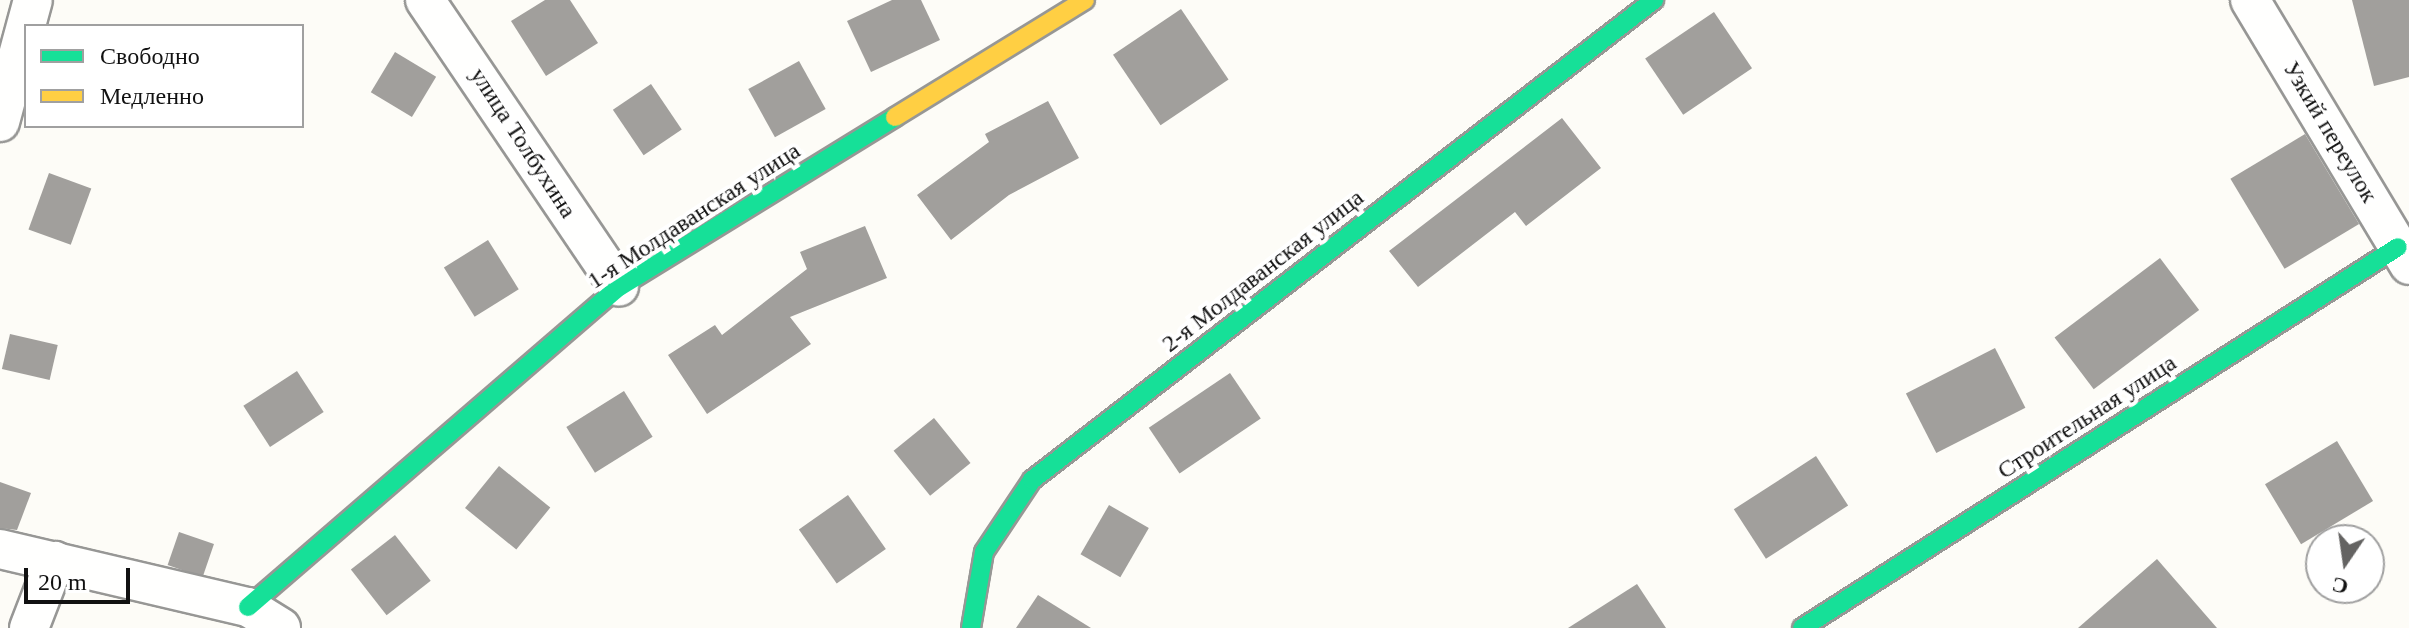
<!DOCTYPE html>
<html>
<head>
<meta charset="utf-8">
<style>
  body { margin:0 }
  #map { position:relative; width:2409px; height:628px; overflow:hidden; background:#fdfcf7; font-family:Georgia,serif }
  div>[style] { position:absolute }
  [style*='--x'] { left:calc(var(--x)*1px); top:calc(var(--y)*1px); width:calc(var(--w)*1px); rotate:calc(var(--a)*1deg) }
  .building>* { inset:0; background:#a19f9c; transform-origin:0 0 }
  .roads { filter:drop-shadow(2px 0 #979795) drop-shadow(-2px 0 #979795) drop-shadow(0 2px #979795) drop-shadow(0 -2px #979795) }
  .street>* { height:38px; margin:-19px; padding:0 19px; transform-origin:19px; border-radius:19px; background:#fffffe }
  .fast>* { height:18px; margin:-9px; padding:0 9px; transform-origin:9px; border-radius:9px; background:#16e098 }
  .slow>* { height:18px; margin:-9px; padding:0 9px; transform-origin:9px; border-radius:9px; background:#ffcf43 }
  span { translate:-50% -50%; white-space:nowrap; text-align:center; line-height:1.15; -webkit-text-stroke:8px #fff; paint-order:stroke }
  .street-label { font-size:24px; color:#111 }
  .legend { position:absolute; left:24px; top:24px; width:280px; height:104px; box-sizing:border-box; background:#fff; border:2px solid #a0a0a0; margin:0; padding:10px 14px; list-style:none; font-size:24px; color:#111 }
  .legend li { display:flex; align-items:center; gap:16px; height:40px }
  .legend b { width:40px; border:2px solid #a0a0a0 }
  .north { position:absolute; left:2305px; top:524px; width:80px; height:80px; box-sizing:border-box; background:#fff; border:2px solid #a0a0a0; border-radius:50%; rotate:193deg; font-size:22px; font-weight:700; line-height:32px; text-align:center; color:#111 }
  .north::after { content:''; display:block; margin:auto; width:28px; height:36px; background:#646362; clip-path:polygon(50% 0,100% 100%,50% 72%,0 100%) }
  .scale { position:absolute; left:24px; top:568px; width:106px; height:36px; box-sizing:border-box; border:4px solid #111; border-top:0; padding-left:10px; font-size:24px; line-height:28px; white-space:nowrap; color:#111; -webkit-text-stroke:6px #fff; paint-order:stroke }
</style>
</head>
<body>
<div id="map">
  <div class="building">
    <div style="clip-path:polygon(545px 0,570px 0,598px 43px,546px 76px,511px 21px)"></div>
    <div style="clip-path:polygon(892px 0,921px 0,940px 40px,871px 72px,847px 21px)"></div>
    <div style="clip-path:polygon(2352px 0,2409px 0,2409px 77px,2374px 86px)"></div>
    <div style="left:1181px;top:9px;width:85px;height:82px;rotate:56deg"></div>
    <div style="left:1714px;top:12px;width:68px;height:83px;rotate:56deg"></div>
    <div style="left:395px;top:52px;width:48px;height:47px;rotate:31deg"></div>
    <div style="left:799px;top:61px;width:55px;height:58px;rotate:61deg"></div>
    <div style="left:651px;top:84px;width:55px;height:46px;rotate:56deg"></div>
    <div style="clip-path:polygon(1048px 101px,1079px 158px,1009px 195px,951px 240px,917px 195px,989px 142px,985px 134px)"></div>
    <div style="clip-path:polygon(1562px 118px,1601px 168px,1526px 226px,1515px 212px,1418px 287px,1389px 251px)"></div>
    <div style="left:2305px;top:134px;width:105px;height:87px;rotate:59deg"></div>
    <div style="left:49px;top:173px;width:45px;height:60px;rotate:20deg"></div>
    <div style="clip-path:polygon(865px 226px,887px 278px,790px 317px,811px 344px,707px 414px,668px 355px,715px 325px,722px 335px,807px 269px,800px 252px)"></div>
    <div style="left:488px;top:240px;width:58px;height:52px;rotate:58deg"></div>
    <div style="left:2160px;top:258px;width:65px;height:132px;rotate:53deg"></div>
    <div style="left:10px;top:334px;width:49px;height:36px;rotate:13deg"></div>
    <div style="left:1995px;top:348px;width:67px;height:100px;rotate:63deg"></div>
    <div style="left:297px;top:371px;width:49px;height:64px;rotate:57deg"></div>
    <div style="left:1230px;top:373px;width:55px;height:98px;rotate:56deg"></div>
    <div style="left:624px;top:391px;width:54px;height:68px;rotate:58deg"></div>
    <div style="left:934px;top:418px;width:58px;height:52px;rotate:51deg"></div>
    <div style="left:2337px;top:441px;width:70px;height:84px;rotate:59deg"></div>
    <div style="left:1816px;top:456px;width:59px;height:98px;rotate:57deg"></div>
    <div style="left:499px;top:466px;width:66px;height:54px;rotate:39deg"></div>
    <div style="clip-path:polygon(0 482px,31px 493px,17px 530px,0 528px)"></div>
    <div style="left:848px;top:495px;width:66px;height:60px;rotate:55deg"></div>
    <div style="left:1109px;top:505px;width:46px;height:57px;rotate:30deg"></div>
    <div style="left:179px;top:532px;width:37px;height:35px;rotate:19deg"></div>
    <div style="left:395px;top:535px;width:58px;height:56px;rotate:52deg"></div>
    <div style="clip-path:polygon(2157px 559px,2217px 628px,2078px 628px)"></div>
    <div style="clip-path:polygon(1637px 584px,1666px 628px,1568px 628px)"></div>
    <div style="clip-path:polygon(1038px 595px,1091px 628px,1016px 628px)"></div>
  </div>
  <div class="roads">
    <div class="street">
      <div style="--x:425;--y:0;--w:346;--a:55.9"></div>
      <div style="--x:2250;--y:0;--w:309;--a:59"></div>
      <div style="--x:0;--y:122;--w:126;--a:-74.9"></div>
      <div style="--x:0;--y:549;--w:255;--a:13.2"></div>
      <div style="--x:248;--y:607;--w:39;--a:32"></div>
      <div style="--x:29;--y:628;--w:72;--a:-68.8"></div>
    </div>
    <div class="fast">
      <div style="--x:248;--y:607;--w:490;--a:-40.8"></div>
      <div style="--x:619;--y:287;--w:324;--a:-31.6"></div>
      <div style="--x:971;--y:628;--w:77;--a:-80.3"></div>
      <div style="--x:984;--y:552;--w:87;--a:-56.3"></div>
      <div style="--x:1032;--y:480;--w:786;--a:-37.66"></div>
      <div style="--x:1802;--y:628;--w:707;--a:-32.59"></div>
    </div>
    <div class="slow">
      <div style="--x:895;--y:117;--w:223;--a:-31.6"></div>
    </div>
  </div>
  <div class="street-label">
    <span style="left:2330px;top:132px;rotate:59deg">Узкий переулок</span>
    <span style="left:523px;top:143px;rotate:57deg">улица Толбухина</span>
    <span style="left:694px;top:216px;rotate:-33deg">1-я Молдаванская улица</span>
    <span style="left:1263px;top:271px;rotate:-38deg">2-я Молдаванская улица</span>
    <span style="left:2087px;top:417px;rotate:-33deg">Строительная улица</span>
  </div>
  <ul class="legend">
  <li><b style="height:10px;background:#16e098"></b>Свободно</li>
  <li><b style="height:10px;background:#ffcf43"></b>Медленно</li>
  </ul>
  <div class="north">С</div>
  <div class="scale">20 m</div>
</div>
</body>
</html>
